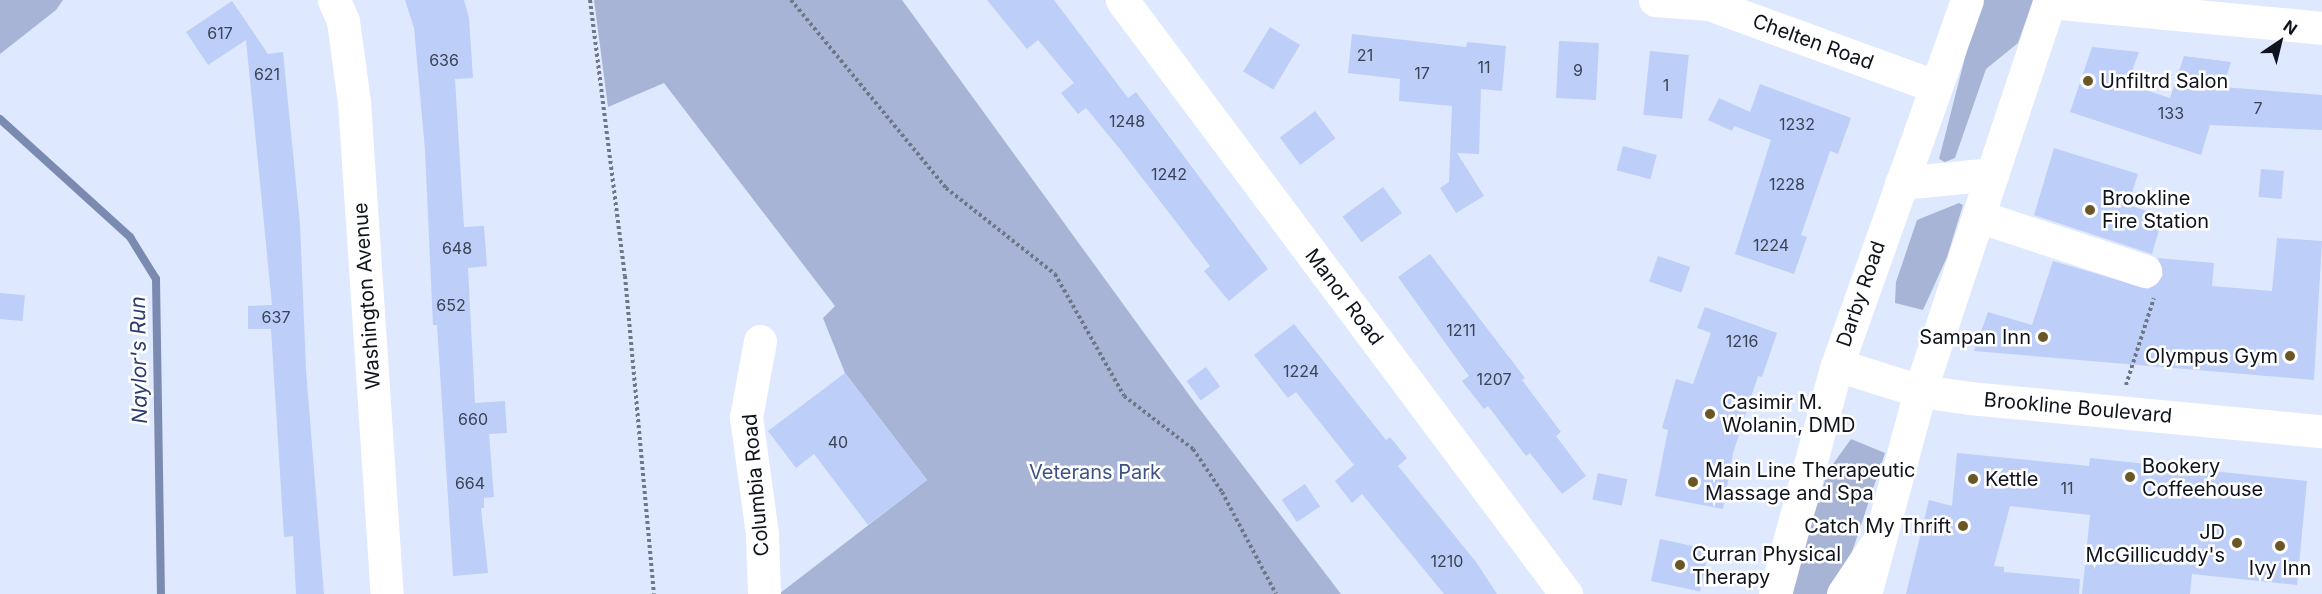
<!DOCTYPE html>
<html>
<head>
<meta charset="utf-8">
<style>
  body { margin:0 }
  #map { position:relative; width:2322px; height:594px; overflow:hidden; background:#dee8ff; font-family:Inter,sans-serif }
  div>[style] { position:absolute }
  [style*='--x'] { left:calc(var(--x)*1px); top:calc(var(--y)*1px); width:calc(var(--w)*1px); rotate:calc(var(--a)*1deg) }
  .green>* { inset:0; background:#a7b4d5 }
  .stream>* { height:8px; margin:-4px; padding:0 4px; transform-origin:4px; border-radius:4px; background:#7b8ab1 }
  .building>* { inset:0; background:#bdcef8; transform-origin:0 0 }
  .path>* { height:4px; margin-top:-2px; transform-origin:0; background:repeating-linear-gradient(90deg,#6f7686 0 3px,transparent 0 6px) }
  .minor>* { height:33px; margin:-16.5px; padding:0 16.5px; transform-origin:16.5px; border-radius:16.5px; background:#fff }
  .major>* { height:33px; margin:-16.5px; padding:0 16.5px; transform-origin:16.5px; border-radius:16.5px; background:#fff }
  .dots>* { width:16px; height:16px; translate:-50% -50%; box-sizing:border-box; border:3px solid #fff; border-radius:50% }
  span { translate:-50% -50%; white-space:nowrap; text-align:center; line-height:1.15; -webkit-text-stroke:5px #fff; paint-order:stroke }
  .number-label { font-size:16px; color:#3a4254 }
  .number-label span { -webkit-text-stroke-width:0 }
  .street-label { font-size:20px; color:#0f131d }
  .poi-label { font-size:20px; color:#0f131d }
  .left { translate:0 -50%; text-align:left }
  .right { translate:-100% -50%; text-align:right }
  .park-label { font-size:20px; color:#3f5288 }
  .water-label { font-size:21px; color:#2a3c6f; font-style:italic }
  .north { position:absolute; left:2250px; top:12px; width:60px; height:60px; -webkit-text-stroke:4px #fff; paint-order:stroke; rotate:35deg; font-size:16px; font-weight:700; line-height:24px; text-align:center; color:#0f131d }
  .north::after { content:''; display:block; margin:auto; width:21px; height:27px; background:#0f131d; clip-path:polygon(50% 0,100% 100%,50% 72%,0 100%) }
</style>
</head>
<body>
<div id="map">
  <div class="green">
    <div style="clip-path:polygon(0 0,63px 0,56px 10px,0 54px)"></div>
    <div style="clip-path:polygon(594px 0,902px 0,1195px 403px,1341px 594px,779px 594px,927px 480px,845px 373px,823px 318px,835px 306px,664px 83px,608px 107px)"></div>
    <div style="clip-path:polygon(1984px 0,2033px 0,2018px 43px,1986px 69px,1955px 158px,1945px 162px,1939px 159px,1970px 38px)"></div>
    <div style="clip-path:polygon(1959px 203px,1963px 205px,1947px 257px,1923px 310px,1895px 303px,1896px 282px,1917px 220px)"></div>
    <div style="clip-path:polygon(1851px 439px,1885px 453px,1841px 585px,1830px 594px,1789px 594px,1828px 471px)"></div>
  </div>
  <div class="stream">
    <div style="--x:0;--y:119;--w:176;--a:42.2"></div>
    <div style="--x:130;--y:237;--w:49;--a:58.2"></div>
    <div style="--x:156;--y:279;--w:315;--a:89.1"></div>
  </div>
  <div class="building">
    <div style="clip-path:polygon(405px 0,464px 0,469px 18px,473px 78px,455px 79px,464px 227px,484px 226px,487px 266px,468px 268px,475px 403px,505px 401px,507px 433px,489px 434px,494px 497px,484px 498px,484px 508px,481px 508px,488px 573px,453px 576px,437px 325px,433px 325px,425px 150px,414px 28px)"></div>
    <div style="clip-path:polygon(987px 0,1054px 0,1128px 98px,1136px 92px,1268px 269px,1229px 301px,1204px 271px,1210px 266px,1119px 148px,1086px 108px,1078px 114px,1061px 93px,1074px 83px,1038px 40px,1027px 49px)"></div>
    <div style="clip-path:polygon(232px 1px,268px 54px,283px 52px,300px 224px,306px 370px,324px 594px,296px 594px,293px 536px,284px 537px,271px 329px,248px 329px,248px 306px,272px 305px,246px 40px,208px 65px,186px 32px)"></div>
    <div style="left:1270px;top:27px;width:35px;height:52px;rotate:31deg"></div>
    <div style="clip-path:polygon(1352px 34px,1466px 47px,1467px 42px,1506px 46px,1502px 91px,1481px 89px,1479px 154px,1457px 153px,1484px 196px,1456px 213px,1440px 188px,1449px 182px,1452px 106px,1399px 101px,1400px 79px,1348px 73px)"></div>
    <div style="left:1559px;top:41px;width:40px;height:57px;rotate:3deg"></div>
    <div style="clip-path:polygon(2092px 47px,2139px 52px,2127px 84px,2170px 98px,2184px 56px,2231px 62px,2223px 87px,2322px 95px,2322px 130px,2210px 125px,2201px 155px,2070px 112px)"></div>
    <div style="left:1650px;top:51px;width:39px;height:64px;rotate:6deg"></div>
    <div style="clip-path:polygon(1760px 84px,1851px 118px,1838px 154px,1830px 151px,1801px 235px,1807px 237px,1794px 274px,1735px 254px,1771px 140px,1734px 126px,1732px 131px,1708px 120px,1719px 98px,1750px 112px)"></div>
    <div style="left:1315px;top:111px;width:34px;height:44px;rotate:53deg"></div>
    <div style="left:1623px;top:146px;width:35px;height:25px;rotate:15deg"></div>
    <div style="clip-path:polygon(2054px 148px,2138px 174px,2128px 205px,2163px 216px,2152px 254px,2034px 215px)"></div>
    <div style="left:2261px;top:169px;width:23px;height:28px;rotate:5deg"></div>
    <div style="left:1383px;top:187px;width:32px;height:50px;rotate:54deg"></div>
    <div style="clip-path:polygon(2277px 238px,2322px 241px,2314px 380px,1974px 351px,1988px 312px,2032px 325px,2053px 261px,2148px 289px,2163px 276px,2158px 258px,2214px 263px,2212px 286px,2272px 291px)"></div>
    <div style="clip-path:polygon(1430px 254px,1525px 378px,1522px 380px,1561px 432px,1556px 436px,1586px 476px,1562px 494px,1530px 453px,1526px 456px,1488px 406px,1484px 409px,1462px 381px,1469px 376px,1398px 277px)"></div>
    <div style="left:1658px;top:256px;width:34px;height:27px;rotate:19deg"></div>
    <div style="left:0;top:293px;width:25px;height:26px;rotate:5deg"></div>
    <div style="clip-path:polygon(1705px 307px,1777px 333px,1762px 377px,1758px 376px,1733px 453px,1723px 509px,1655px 496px,1668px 430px,1662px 428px,1676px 379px,1693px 384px,1711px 333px,1697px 328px)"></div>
    <div style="clip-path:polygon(1294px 324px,1386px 440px,1390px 437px,1407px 458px,1398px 466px,1476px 562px,1497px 594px,1444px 594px,1362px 494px,1352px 503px,1335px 481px,1354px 465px,1296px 392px,1288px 398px,1254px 355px)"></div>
    <div style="left:1206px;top:367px;width:24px;height:24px;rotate:54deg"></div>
    <div style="clip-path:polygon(845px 373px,927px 480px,868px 525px,814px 454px,796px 468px,768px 431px)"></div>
    <div style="clip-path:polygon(1957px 453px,2089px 466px,2090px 458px,2307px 481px,2297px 585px,2192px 574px,2190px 594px,2082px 594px,2090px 515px,2010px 506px,1994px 566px,2004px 567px,2004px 572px,2080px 579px,2079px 594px,1906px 594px,1929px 500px,1952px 506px)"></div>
    <div style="left:1598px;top:473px;width:30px;height:27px;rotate:12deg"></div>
    <div style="left:1305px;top:484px;width:27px;height:28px;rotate:56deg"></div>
    <div style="left:1660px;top:539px;width:50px;height:43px;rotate:12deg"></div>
  </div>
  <div class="path">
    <div style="--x:590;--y:0;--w:278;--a:82.8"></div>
    <div style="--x:625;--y:276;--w:319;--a:84.8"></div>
    <div style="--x:791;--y:0;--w:244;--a:50.5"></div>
    <div style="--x:946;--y:188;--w:139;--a:38.3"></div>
    <div style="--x:1055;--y:274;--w:140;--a:60.5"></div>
    <div style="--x:1124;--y:396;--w:87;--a:37.5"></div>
    <div style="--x:1193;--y:449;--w:52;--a:56"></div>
    <div style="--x:1222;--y:492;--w:115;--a:62.1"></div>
    <div style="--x:2126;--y:385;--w:91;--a:-72.2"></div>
  </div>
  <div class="minor">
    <div style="--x:334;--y:0;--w:23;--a:67"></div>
    <div style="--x:343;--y:21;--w:82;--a:82.3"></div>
    <div style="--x:354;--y:102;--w:493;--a:86.2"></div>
    <div style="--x:1122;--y:0;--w:742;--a:53.22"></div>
    <div style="--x:1655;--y:0;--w:54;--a:4.2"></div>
    <div style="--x:1709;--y:4;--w:239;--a:20"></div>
    <div style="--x:2049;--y:2;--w:274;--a:5.4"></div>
    <div style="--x:1978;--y:216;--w:176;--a:18.2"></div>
    <div style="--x:760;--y:341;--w:77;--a:100.4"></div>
    <div style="--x:746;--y:417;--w:118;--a:82.2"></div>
    <div style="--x:762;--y:534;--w:60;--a:88.1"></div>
    <div style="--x:1837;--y:365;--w:87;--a:17.4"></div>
    <div style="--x:1920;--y:391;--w:50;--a:8"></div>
    <div style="--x:1970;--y:398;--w:354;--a:5.4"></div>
    <div style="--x:1843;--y:594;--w:58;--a:-56.3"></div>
  </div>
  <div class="major">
    <div style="--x:1901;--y:183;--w:92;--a:-5.6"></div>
    <div style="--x:1775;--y:594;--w:237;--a:-74.9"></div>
    <div style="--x:1837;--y:365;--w:387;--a:-70.4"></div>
    <div style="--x:1865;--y:594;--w:210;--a:-74.8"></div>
    <div style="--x:1920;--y:391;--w:412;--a:-71.6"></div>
  </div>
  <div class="dots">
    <div style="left:2088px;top:81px;background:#6b5726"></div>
    <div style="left:2090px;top:210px;background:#6b5726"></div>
    <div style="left:2043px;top:337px;background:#6b5726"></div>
    <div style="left:2290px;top:356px;background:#6b5726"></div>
    <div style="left:1710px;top:414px;background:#6b5726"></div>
    <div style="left:2130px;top:477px;background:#6b5726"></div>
    <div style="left:1973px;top:479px;background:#6b5726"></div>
    <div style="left:1693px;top:482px;background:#6b5726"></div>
    <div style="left:1963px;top:526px;background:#6b5726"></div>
    <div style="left:2237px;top:543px;background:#6b5726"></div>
    <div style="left:2280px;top:546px;background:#6b5726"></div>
    <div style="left:1680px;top:565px;background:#6b5726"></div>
  </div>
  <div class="number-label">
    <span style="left:220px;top:33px">617</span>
    <span style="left:1365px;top:55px">21</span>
    <span style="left:444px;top:60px">636</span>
    <span style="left:1484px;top:67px">11</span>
    <span style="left:1578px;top:70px">9</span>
    <span style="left:1422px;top:73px">17</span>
    <span style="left:267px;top:74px">621</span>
    <span style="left:1666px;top:85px">1</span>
    <span style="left:2258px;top:108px">7</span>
    <span style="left:2171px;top:113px">133</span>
    <span style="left:1127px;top:121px">1248</span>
    <span style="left:1797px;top:124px">1232</span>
    <span style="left:1169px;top:174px">1242</span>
    <span style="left:1787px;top:184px">1228</span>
    <span style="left:1771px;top:245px">1224</span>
    <span style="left:457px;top:248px">648</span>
    <span style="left:451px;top:305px">652</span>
    <span style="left:276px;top:317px">637</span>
    <span style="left:1461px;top:330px">1211</span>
    <span style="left:1742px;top:341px">1216</span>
    <span style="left:1301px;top:371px">1224</span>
    <span style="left:1494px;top:379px">1207</span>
    <span style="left:473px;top:419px">660</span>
    <span style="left:838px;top:442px">40</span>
    <span style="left:470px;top:483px">664</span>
    <span style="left:2067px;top:488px">11</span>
    <span style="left:1447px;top:561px">1210</span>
  </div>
  <div class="street-label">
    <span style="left:1813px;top:42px;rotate:20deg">Chelten Road</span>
    <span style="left:1861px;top:294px;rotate:-71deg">Darby Road</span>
    <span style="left:367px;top:296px;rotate:-94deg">Washington Avenue</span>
    <span style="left:1344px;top:297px;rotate:53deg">Manor Road</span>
    <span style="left:2078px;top:408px;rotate:5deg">Brookline Boulevard</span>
    <span style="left:756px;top:485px;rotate:-95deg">Columbia Road</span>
  </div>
  <div class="poi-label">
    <span class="left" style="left:2100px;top:81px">Unfiltrd Salon</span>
    <span class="left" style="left:2102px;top:210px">Brookline<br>Fire Station</span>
    <span class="right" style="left:2031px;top:337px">Sampan Inn</span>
    <span class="right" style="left:2278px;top:356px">Olympus Gym</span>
    <span class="left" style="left:1722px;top:414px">Casimir M.<br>Wolanin, DMD</span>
    <span class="left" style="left:2142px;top:478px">Bookery<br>Coffeehouse</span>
    <span class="left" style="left:1705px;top:482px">Main Line Therapeutic<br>Massage and Spa</span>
    <span class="left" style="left:1985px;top:479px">Kettle</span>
    <span class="right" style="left:1951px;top:526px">Catch My Thrift</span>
    <span class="right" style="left:2225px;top:544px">JD<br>McGillicuddy's</span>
    <span class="left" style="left:1692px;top:566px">Curran Physical<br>Therapy</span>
    <span style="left:2280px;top:568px">Ivy Inn</span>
  </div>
  <div class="park-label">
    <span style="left:1095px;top:472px">Veterans Park</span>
  </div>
  <div class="water-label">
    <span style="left:139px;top:360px;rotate:-91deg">Naylor's Run</span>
  </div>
  <div class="north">N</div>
</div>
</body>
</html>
